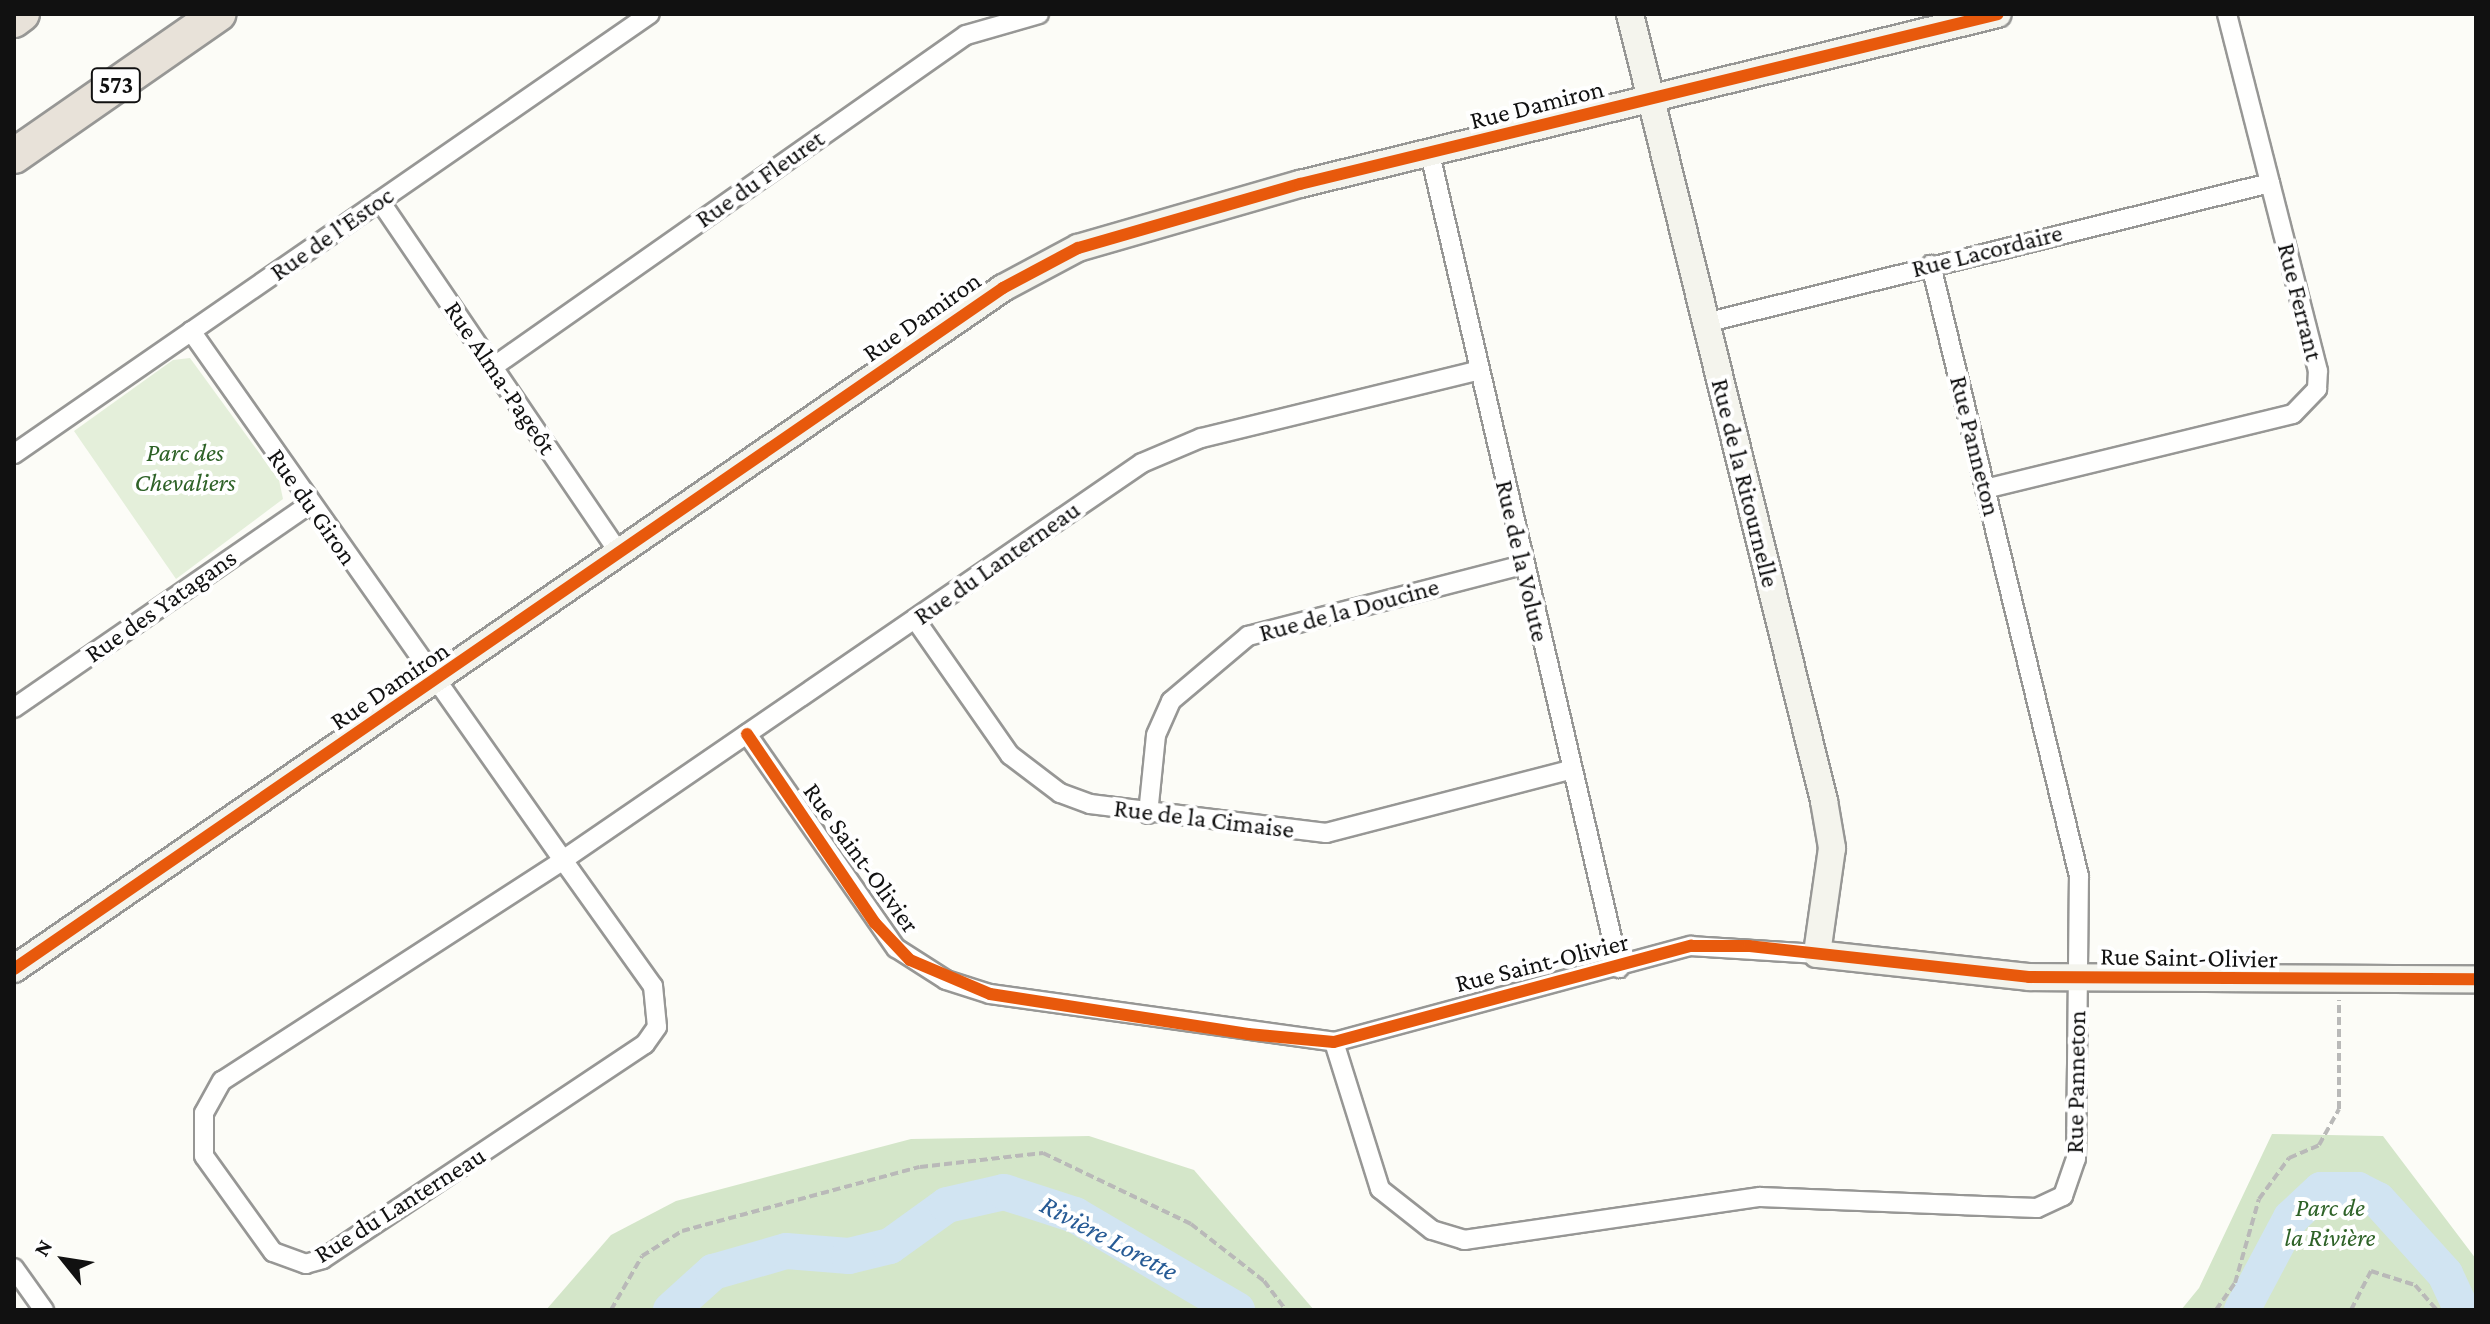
<!DOCTYPE html>
<html>
<head>
<meta charset="utf-8">
<style>
  body { margin:0 }
  #map { position:relative; width:2490px; height:1324px; overflow:hidden; background:#fcfcf7; font-family:"Crimson Pro",serif }
  div>[style] { position:absolute }
  [style*='--x'] { left:calc(var(--x)*1px); top:calc(var(--y)*1px); width:calc(var(--w)*1px); rotate:calc(var(--a)*1deg) }
  .green>* { inset:0; background:#e4efda }
  .forest>* { inset:0; background:#d4e6c9 }
  .river>* { height:36px; margin:-18px; padding:0 18px; transform-origin:18px; border-radius:18px; background:#d1e4f2 }
  .path>* { height:4px; margin-top:-2px; transform-origin:0; background:repeating-linear-gradient(90deg,#b9b9b8 0 8px,transparent 0 12px) }
  .roads { filter:drop-shadow(2px 0 #979795) drop-shadow(-2px 0 #979795) drop-shadow(0 2px #979795) drop-shadow(0 -2px #979795) }
  .street>* { height:18px; margin:-9px; padding:0 9px; transform-origin:9px; border-radius:9px; background:#fffffe }
  .secondary>* { height:26px; margin:-13px; padding:0 13px; transform-origin:13px; border-radius:13px; background:#f4f4ed }
  .highway>* { height:34px; margin:-17px; padding:0 17px; transform-origin:17px; border-radius:17px; background:#e8e2d9 }
  .cycleway>* { height:12px; margin:-6px; padding:0 6px; transform-origin:6px; border-radius:6px; background:#e8590c }
  span { translate:-50% -50%; white-space:nowrap; text-align:center; line-height:1.15; -webkit-text-stroke:8px #fff; paint-order:stroke }
  .shield-label span { padding:2px 6px; background:#fff; border:2px solid; border-radius:6px; -webkit-text-stroke-width:0 }
  .shield-label { font-size:24px; color:#111; font-weight:700 }
  .street-label { font-size:26px; color:#111 }
  .park-label { font-size:26px; color:#2e6227; font-style:italic }
  .water-label { font-size:28px; color:#275b95; font-style:italic }
  .frame { position:absolute; inset:0; border:16px solid #111; pointer-events:none }
  .north { position:absolute; left:24px; top:1220px; width:80px; height:80px; -webkit-text-stroke:6px #fff; paint-order:stroke; rotate:300deg; font-size:22px; font-weight:700; line-height:32px; text-align:center; color:#111 }
  .north::after { content:''; display:block; margin:auto; width:28px; height:36px; background:#111; clip-path:polygon(50% 0,100% 100%,50% 72%,0 100%) }
</style>
</head>
<body>
<div id="map">
  <div class="green">
    <div style="clip-path:polygon(190px 358px,279px 480px,283px 499px,176px 579px,74px 431px,173px 360px)"></div>
  </div>
  <div class="forest">
    <div style="clip-path:polygon(2272px 1134px,2383px 1136px,2476px 1259px,2476px 1310px,2181px 1310px,2199px 1288px)"></div>
    <div style="clip-path:polygon(1089px 1136px,1194px 1170px,1314px 1310px,546px 1310px,611px 1235px,676px 1201px,911px 1139px)"></div>
  </div>
  <div class="river">
    <div style="--x:671;--y:1310;--w:57;--a:-42.1"></div>
    <div style="--x:713;--y:1272;--w:76;--a:-16"></div>
    <div style="--x:786;--y:1251;--w:63;--a:4.5"></div>
    <div style="--x:849;--y:1256;--w:42;--a:-13.7"></div>
    <div style="--x:890;--y:1246;--w:70;--a:-35.7"></div>
    <div style="--x:947;--y:1205;--w:58;--a:-12.8"></div>
    <div style="--x:1004;--y:1192;--w:75;--a:17.9"></div>
    <div style="--x:1075;--y:1215;--w:188;--a:30.4"></div>
    <div style="--x:2242;--y:1310;--w:104;--a:-62"></div>
    <div style="--x:2291;--y:1218;--w:41;--a:-43"></div>
    <div style="--x:2321;--y:1190;--w:37;--a:0"></div>
    <div style="--x:2358;--y:1190;--w:22;--a:27"></div>
    <div style="--x:2378;--y:1200;--w:100;--a:47.8"></div>
    <div style="--x:2445;--y:1274;--w:40;--a:65"></div>
  </div>
  <div class="path">
    <div style="--x:611;--y:1310;--w:62;--a:-60.1"></div>
    <div style="--x:642;--y:1256;--w:47;--a:-32"></div>
    <div style="--x:682;--y:1231;--w:246;--a:-15.1"></div>
    <div style="--x:920;--y:1167;--w:124;--a:-6.5"></div>
    <div style="--x:1043;--y:1153;--w:164;--a:25.6"></div>
    <div style="--x:1191;--y:1224;--w:93;--a:38"></div>
    <div style="--x:1264;--y:1281;--w:36;--a:53"></div>
    <div style="--x:2216;--y:1310;--w:33;--a:-55"></div>
    <div style="--x:2235;--y:1283;--w:87;--a:-74.1"></div>
    <div style="--x:2259;--y:1199;--w:51;--a:-53.8"></div>
    <div style="--x:2289;--y:1158;--w:33;--a:-23"></div>
    <div style="--x:2319;--y:1145;--w:41;--a:-60.9"></div>
    <div style="--x:2339;--y:1109;--w:109;--a:-90"></div>
    <div style="--x:2351;--y:1310;--w:44;--a:-62.9"></div>
    <div style="--x:2371;--y:1271;--w:46;--a:17.7"></div>
    <div style="--x:2415;--y:1285;--w:33;--a:49"></div>
  </div>
  <div class="roads">
    <div class="street">
      <div style="--x:1430;--y:154;--w:836;--a:76.93"></div>
      <div style="--x:380;--y:201;--w:428;--a:55.8"></div>
      <div style="--x:1705;--y:323;--w:582;--a:-13.92"></div>
      <div style="--x:191;--y:331;--w:647;--a:54.88"></div>
      <div style="--x:563;--y:860;--w:702;--a:-34.44"></div>
      <div style="--x:1142;--y:463;--w:64;--a:-23"></div>
      <div style="--x:1201;--y:438;--w:286;--a:-13.7"></div>
      <div style="--x:493;--y:367;--w:578;--a:-35.07"></div>
      <div style="--x:966;--y:35;--w:76;--a:-16"></div>
      <div style="--x:14;--y:454;--w:773;--a:-34.68"></div>
      <div style="--x:1985;--y:489;--w:317;--a:-13.7"></div>
      <div style="--x:2293;--y:414;--w:35;--a:-46"></div>
      <div style="--x:2317;--y:389;--w:18;--a:-87"></div>
      <div style="--x:2318;--y:371;--w:368;--a:-104.3"></div>
      <div style="--x:915;--y:619;--w:166;--a:55.1"></div>
      <div style="--x:1010;--y:755;--w:63;--a:37.2"></div>
      <div style="--x:1060;--y:793;--w:32;--a:20"></div>
      <div style="--x:1090;--y:804;--w:238;--a:7"></div>
      <div style="--x:1326;--y:833;--w:252;--a:-14.5"></div>
      <div style="--x:14;--y:708;--w:359;--a:-34.6"></div>
      <div style="--x:747;--y:734;--w:261;--a:55.2"></div>
      <div style="--x:896;--y:948;--w:59;--a:32.6"></div>
      <div style="--x:946;--y:980;--w:46;--a:17.7"></div>
      <div style="--x:990;--y:994;--w:347;--a:7.9"></div>
      <div style="--x:1334;--y:1042;--w:370;--a:-15.1"></div>
      <div style="--x:1691;--y:946;--w:126;--a:3.6"></div>
      <div style="--x:1148;--y:814;--w:79;--a:-84.2"></div>
      <div style="--x:1156;--y:735;--w:37;--a:-66"></div>
      <div style="--x:1171;--y:701;--w:101;--a:-40.2"></div>
      <div style="--x:1248;--y:636;--w:283;--a:-14.5"></div>
      <div style="--x:563;--y:860;--w:155;--a:54.5"></div>
      <div style="--x:653;--y:986;--w:41;--a:84.4"></div>
      <div style="--x:657;--y:1027;--w:21;--a:125"></div>
      <div style="--x:645;--y:1044;--w:387;--a:146.3"></div>
      <div style="--x:323;--y:1259;--w:18;--a:164"></div>
      <div style="--x:306;--y:1264;--w:35;--a:-160"></div>
      <div style="--x:273;--y:1252;--w:118;--a:-125.7"></div>
      <div style="--x:204;--y:1156;--w:43;--a:-90"></div>
      <div style="--x:204;--y:1113;--w:37;--a:-61"></div>
      <div style="--x:222;--y:1081;--w:406;--a:-32.9"></div>
      <div style="--x:1334;--y:1042;--w:154;--a:72.6"></div>
      <div style="--x:1380;--y:1189;--w:66;--a:38.3"></div>
      <div style="--x:1432;--y:1230;--w:34;--a:17"></div>
      <div style="--x:1464;--y:1240;--w:299;--a:-8.3"></div>
      <div style="--x:1760;--y:1197;--w:277;--a:2.3"></div>
      <div style="--x:2037;--y:1208;--w:29;--a:-25"></div>
      <div style="--x:2063;--y:1196;--w:39;--a:-71"></div>
      <div style="--x:2076;--y:1159;--w:283;--a:-89.4"></div>
      <div style="--x:2079;--y:876;--w:629;--a:-103.62"></div>
      <div style="--x:14;--y:1268;--w:52;--a:54.5"></div>
    </div>
    <div class="secondary">
      <div style="--x:1630;--y:14;--w:811;--a:76.15"></div>
      <div style="--x:1824;--y:801;--w:48;--a:80.3"></div>
      <div style="--x:1832;--y:848;--w:107;--a:98.1"></div>
      <div style="--x:1817;--y:954;--w:213;--a:6.2"></div>
      <div style="--x:2029;--y:977;--w:447;--a:0.3"></div>
      <div style="--x:14;--y:969;--w:1201;--a:-34.55"></div>
      <div style="--x:1003;--y:288;--w:85;--a:-28.1"></div>
      <div style="--x:1078;--y:248;--w:231;--a:-16.1"></div>
      <div style="--x:1300;--y:184;--w:718;--a:-13.69"></div>
    </div>
    <div class="highway">
      <div style="--x:14;--y:20;--w:10;--a:-37"></div>
      <div style="--x:14;--y:156;--w:249;--a:-34.8"></div>
    </div>
  </div>
  <div class="cycleway">
    <div style="--x:747;--y:734;--w:228;--a:55.9"></div>
    <div style="--x:875;--y:923;--w:51;--a:46.6"></div>
    <div style="--x:910;--y:960;--w:87;--a:23"></div>
    <div style="--x:990;--y:994;--w:261;--a:8.8"></div>
    <div style="--x:1248;--y:1034;--w:86;--a:5.3"></div>
    <div style="--x:1334;--y:1042;--w:370;--a:-15.1"></div>
    <div style="--x:1691;--y:946;--w:58;--a:0"></div>
    <div style="--x:1749;--y:946;--w:282;--a:6.3"></div>
    <div style="--x:2029;--y:977;--w:447;--a:0.3"></div>
    <div style="--x:14;--y:969;--w:1201;--a:-34.55"></div>
    <div style="--x:1003;--y:288;--w:85;--a:-28.1"></div>
    <div style="--x:1078;--y:248;--w:231;--a:-16.1"></div>
    <div style="--x:1300;--y:184;--w:718;--a:-13.69"></div>
  </div>
  <div class="shield-label">
    <span style="left:116px;top:85px">573</span>
  </div>
  <div class="street-label">
    <span style="left:1537px;top:105px;rotate:-14deg">Rue Damiron</span>
    <span style="left:760px;top:179px;rotate:-35deg">Rue du Fleuret</span>
    <span style="left:332px;top:234px;rotate:-35deg">Rue de l'Estoc</span>
    <span style="left:1987px;top:251px;rotate:-14deg">Rue Lacordaire</span>
    <span style="left:2300px;top:302px;rotate:76deg">Rue Ferrant</span>
    <span style="left:922px;top:317px;rotate:-35deg">Rue Damiron</span>
    <span style="left:500px;top:378px;rotate:56deg">Rue Alma-Pageôt</span>
    <span style="left:1975px;top:446px;rotate:76deg">Rue Panneton</span>
    <span style="left:1745px;top:483px;rotate:76deg">Rue de la Ritournelle</span>
    <span style="left:312px;top:507px;rotate:55deg">Rue du Giron</span>
    <span style="left:1522px;top:561px;rotate:77deg">Rue de la Volute</span>
    <span style="left:997px;top:563px;rotate:-35deg">Rue du Lanterneau</span>
    <span style="left:161px;top:606px;rotate:-35deg">Rue des Yatagans</span>
    <span style="left:1349px;top:610px;rotate:-15deg">Rue de la Doucine</span>
    <span style="left:390px;top:686px;rotate:-34deg">Rue Damiron</span>
    <span style="left:1204px;top:819px;rotate:7deg">Rue de la Cimaise</span>
    <span style="left:861px;top:858px;rotate:54deg">Rue Saint-Olivier</span>
    <span style="left:2189px;top:958px;rotate:1deg">Rue Saint-Olivier</span>
    <span style="left:1542px;top:963px;rotate:-14deg">Rue Saint-Olivier</span>
    <span style="left:2076px;top:1082px;rotate:-89deg">Rue Panneton</span>
    <span style="left:400px;top:1205px;rotate:-32deg">Rue du Lanterneau</span>
  </div>
  <div class="park-label">
    <span style="left:185px;top:468px">Parc des<br>Chevaliers</span>
    <span style="left:2330px;top:1223px">Parc de<br>la Rivière</span>
  </div>
  <div class="water-label">
    <span style="left:1109px;top:1238px;rotate:28deg">Rivière Lorette</span>
  </div>
  <div class="frame"></div>
  <div class="north">N</div>
</div>
</body>
</html>
